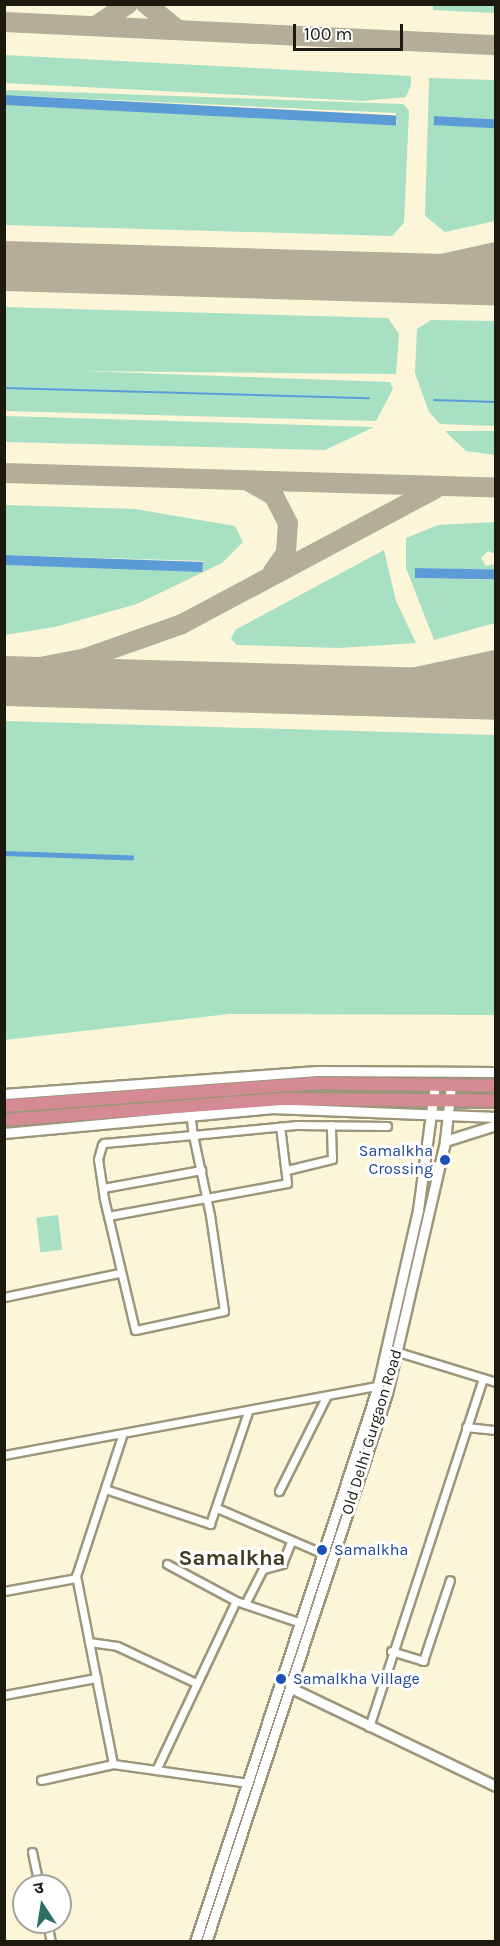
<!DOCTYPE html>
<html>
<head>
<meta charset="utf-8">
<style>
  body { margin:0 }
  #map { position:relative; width:500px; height:1946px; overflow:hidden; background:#fdf5d8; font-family:Karla,"Noto Sans Devanagari",sans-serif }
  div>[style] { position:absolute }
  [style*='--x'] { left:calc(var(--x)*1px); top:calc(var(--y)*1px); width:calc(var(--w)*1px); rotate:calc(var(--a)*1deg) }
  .green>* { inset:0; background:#a7e0c3; transform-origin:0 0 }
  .water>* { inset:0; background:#5b9cd6; transform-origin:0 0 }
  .stream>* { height:2px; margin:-1px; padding:0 1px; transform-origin:1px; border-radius:1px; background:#5b9cd6 }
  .taxiway>* { height:20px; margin:-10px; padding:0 10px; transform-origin:10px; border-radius:10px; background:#b4ae98 }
  .runway>* { height:50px; margin:-25px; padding:0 25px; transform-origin:25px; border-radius:25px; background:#b4ae98 }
  .highway-tunnel>* { height:12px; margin-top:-6px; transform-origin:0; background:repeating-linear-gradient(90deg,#dbd4ba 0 12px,transparent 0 18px) }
  .roads { filter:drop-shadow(2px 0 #9d967b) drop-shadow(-2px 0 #9d967b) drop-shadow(0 2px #9d967b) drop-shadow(0 -2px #9d967b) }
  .street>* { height:7px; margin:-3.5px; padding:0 3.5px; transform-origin:3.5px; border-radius:3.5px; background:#fff }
  .secondary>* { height:9px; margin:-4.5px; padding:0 4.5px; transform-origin:4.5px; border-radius:4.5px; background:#fff }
  .highway>* { height:12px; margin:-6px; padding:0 6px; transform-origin:6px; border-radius:6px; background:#d58b94 }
  .dots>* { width:16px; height:16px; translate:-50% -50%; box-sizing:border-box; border:3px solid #fff; border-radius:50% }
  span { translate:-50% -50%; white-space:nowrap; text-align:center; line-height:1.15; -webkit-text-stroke:6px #fff; paint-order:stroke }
  .transit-label { font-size:16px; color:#164399 }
  .right { translate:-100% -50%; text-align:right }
  .left { translate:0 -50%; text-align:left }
  .street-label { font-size:16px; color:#1c1a0f }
  .district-label { font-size:22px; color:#413b22; font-weight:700 }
  .frame { position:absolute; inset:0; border:6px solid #1c1a0f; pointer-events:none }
  .north { position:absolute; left:12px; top:1874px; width:60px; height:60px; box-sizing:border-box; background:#fff; border:2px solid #a4a39f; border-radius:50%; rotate:348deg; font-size:16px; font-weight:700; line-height:24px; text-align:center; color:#1c1a0f }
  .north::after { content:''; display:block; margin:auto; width:21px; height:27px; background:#2b7064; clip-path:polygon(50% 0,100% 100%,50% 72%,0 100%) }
  .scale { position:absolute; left:293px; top:24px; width:110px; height:27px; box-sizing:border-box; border:3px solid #1c1a0f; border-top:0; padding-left:8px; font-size:18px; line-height:21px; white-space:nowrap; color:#1c1a0f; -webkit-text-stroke:4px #fff; paint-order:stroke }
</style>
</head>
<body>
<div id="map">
  <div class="green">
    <div style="clip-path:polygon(433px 5px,495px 5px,495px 13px,433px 10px)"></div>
    <div style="clip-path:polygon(4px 55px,411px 76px,411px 85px,406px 97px,362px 101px,5px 83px)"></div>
    <div style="clip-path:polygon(429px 78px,495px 80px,495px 119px,434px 116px,433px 124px,495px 128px,495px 221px,445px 232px,425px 216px)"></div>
    <div style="clip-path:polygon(5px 90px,403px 104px,409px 110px,404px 223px,392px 236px,5px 225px,5px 105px,397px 123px,396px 113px,5px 95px)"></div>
    <div style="clip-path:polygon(5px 307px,388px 318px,399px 334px,396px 374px,82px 371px,390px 382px,393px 389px,376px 421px,5px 411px)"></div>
    <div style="clip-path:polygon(431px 320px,495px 321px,495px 426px,440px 424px,429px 412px,415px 373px,417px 329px)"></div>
    <div style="clip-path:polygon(5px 416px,374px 427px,325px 450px,5px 442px)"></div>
    <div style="clip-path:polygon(445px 431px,495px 431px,495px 455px,466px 451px)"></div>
    <div style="clip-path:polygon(5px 505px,135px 509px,235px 526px,243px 542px,222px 563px,137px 604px,55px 627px,5px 635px,5px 565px,203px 570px,203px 561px,5px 555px)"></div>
    <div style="clip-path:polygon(495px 522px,495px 554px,488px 551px,481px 558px,486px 566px,495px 564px,495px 570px,415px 568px,415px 578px,495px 580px,495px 623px,434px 640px,406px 568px,406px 538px,438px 525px)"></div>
    <div style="clip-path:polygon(384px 550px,396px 601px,416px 643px,338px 648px,237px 645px,231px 639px,235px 630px)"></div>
    <div style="clip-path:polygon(5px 721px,495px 735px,495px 1015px,229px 1014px,5px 1040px)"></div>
    <div style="left:58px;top:1215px;width:35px;height:22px;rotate:83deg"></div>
  </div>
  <div class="water">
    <div style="left:5px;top:95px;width:392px;height:10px;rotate:3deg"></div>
    <div style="left:434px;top:116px;width:61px;height:9px;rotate:3deg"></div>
    <div style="left:5px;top:555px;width:198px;height:10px;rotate:2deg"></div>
    <div style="left:415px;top:568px;width:80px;height:10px;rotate:1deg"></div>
    <div style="left:5px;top:851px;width:129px;height:5px;rotate:2deg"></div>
  </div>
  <div class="stream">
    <div style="--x:4;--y:388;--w:365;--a:1.6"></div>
    <div style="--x:434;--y:400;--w:62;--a:1.8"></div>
  </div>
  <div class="taxiway">
    <div style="--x:146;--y:4;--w:38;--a:39"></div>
    <div style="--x:4;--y:22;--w:493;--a:2.7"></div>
    <div style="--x:97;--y:25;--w:37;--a:-34"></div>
    <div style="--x:337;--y:276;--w:77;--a:-4.5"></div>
    <div style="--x:414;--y:270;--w:84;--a:-12.4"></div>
    <div style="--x:4;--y:473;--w:492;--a:1.7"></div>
    <div style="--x:250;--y:482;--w:28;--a:30"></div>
    <div style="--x:274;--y:496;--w:30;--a:63"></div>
    <div style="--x:288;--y:523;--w:30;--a:94"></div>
    <div style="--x:286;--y:553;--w:24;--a:125"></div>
    <div style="--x:4;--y:674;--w:84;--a:-11"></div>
    <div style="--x:86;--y:658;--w:102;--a:-19.5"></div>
    <div style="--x:182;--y:624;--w:287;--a:-28.1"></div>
    <div style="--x:278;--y:689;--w:101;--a:-2.3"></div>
    <div style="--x:379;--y:685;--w:120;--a:-12.1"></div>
  </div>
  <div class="runway">
    <div style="--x:4;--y:266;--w:492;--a:1.7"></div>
    <div style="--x:4;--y:681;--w:492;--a:1.6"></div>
  </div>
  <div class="highway-tunnel">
    <div style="--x:344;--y:1078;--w:152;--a:0.4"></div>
    <div style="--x:6;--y:1097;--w:313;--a:-3.5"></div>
    <div style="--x:4;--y:1125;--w:131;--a:-3.9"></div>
  </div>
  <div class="roads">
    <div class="street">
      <div style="--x:190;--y:1112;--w:23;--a:83"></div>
      <div style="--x:193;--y:1135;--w:82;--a:78"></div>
      <div style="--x:210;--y:1215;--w:97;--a:81.7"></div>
      <div style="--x:224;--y:1311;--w:91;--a:167.9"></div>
      <div style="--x:135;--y:1330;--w:135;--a:-103.3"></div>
      <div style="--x:104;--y:1199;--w:40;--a:-98.5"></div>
      <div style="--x:98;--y:1159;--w:15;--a:-74"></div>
      <div style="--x:102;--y:1145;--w:3;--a:-45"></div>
      <div style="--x:104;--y:1143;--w:89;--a:-5.1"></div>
      <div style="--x:193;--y:1135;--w:103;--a:-5.5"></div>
      <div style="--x:296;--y:1125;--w:91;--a:0.6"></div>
      <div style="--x:287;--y:1170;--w:46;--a:-13.7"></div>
      <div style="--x:332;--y:1159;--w:34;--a:-92"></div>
      <div style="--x:103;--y:1188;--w:100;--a:-10.4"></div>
      <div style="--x:108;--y:1216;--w:182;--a:-10.4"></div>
      <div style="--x:287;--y:1183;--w:57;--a:-97"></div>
      <div style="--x:4;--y:1297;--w:117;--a:-11.8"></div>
      <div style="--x:398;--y:1352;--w:102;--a:17"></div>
      <div style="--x:466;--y:1427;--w:30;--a:6"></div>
      <div style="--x:4;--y:1455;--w:380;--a:-10.5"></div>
      <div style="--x:105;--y:1489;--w:111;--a:18.4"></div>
      <div style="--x:210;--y:1524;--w:118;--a:-71.3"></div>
      <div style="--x:279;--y:1491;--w:105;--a:-63.4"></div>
      <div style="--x:217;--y:1508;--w:116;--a:23.3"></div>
      <div style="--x:167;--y:1564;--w:78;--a:28.2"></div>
      <div style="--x:236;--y:1601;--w:69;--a:18.7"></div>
      <div style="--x:4;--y:1591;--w:73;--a:-10.2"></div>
      <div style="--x:245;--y:1604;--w:39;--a:-63"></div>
      <div style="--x:263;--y:1569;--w:20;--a:-15"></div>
      <div style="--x:282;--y:1564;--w:24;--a:-68"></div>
      <div style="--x:89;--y:1642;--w:28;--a:8"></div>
      <div style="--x:117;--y:1646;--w:87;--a:25.1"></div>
      <div style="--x:391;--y:1651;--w:34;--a:17"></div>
      <div style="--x:423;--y:1661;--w:85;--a:-71.6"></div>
      <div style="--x:4;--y:1695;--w:94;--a:-10.5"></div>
      <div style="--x:369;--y:1727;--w:367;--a:-71.9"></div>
      <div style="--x:113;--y:1764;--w:192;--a:-101.1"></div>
      <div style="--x:76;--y:1576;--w:147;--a:-71.8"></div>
      <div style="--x:156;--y:1770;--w:187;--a:-64.7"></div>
      <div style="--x:41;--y:1780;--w:74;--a:-12.5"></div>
      <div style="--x:113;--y:1764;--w:137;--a:8"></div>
      <div style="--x:32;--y:1852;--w:35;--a:78"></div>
      <div style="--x:47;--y:1922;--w:20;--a:79"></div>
    </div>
    <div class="secondary">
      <div style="--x:4;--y:1094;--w:314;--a:-4.2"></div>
      <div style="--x:317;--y:1071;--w:179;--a:0.3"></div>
      <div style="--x:4;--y:1133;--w:268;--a:-5.3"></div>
      <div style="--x:271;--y:1108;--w:225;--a:2.3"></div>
      <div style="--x:445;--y:1141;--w:53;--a:-17.4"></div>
      <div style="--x:291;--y:1688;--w:227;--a:25.6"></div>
      <div style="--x:195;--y:1942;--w:582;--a:-71.78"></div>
      <div style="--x:377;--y:1389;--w:184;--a:-77.1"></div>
      <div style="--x:418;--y:1210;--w:126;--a:-82.3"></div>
      <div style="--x:206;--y:1942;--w:578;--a:-71.75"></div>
      <div style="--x:387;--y:1393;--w:259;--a:-77"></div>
      <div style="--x:445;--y:1141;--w:56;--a:-83.9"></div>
    </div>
    <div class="highway">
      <div style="--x:4;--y:1106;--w:312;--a:-4.2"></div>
      <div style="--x:315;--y:1083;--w:181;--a:0.9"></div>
      <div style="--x:4;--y:1120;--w:279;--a:-4.3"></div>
      <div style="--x:282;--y:1099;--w:214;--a:0.5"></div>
    </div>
  </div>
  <div class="dots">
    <div style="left:445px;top:1160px;background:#1a4fb4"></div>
    <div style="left:322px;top:1550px;background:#1a4fb4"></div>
    <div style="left:281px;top:1679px;background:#1a4fb4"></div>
  </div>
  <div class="transit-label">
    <span class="right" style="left:433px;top:1160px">Samalkha<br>Crossing</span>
    <span class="left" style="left:334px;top:1550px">Samalkha</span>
    <span class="left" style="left:293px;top:1679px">Samalkha Village</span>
  </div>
  <div class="street-label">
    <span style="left:372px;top:1432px;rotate:-73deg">Old Delhi Gurgaon Road</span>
  </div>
  <div class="district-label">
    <span style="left:232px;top:1559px">Samalkha</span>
  </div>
  <div class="frame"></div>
  <div class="north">उ</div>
  <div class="scale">100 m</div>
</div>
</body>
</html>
